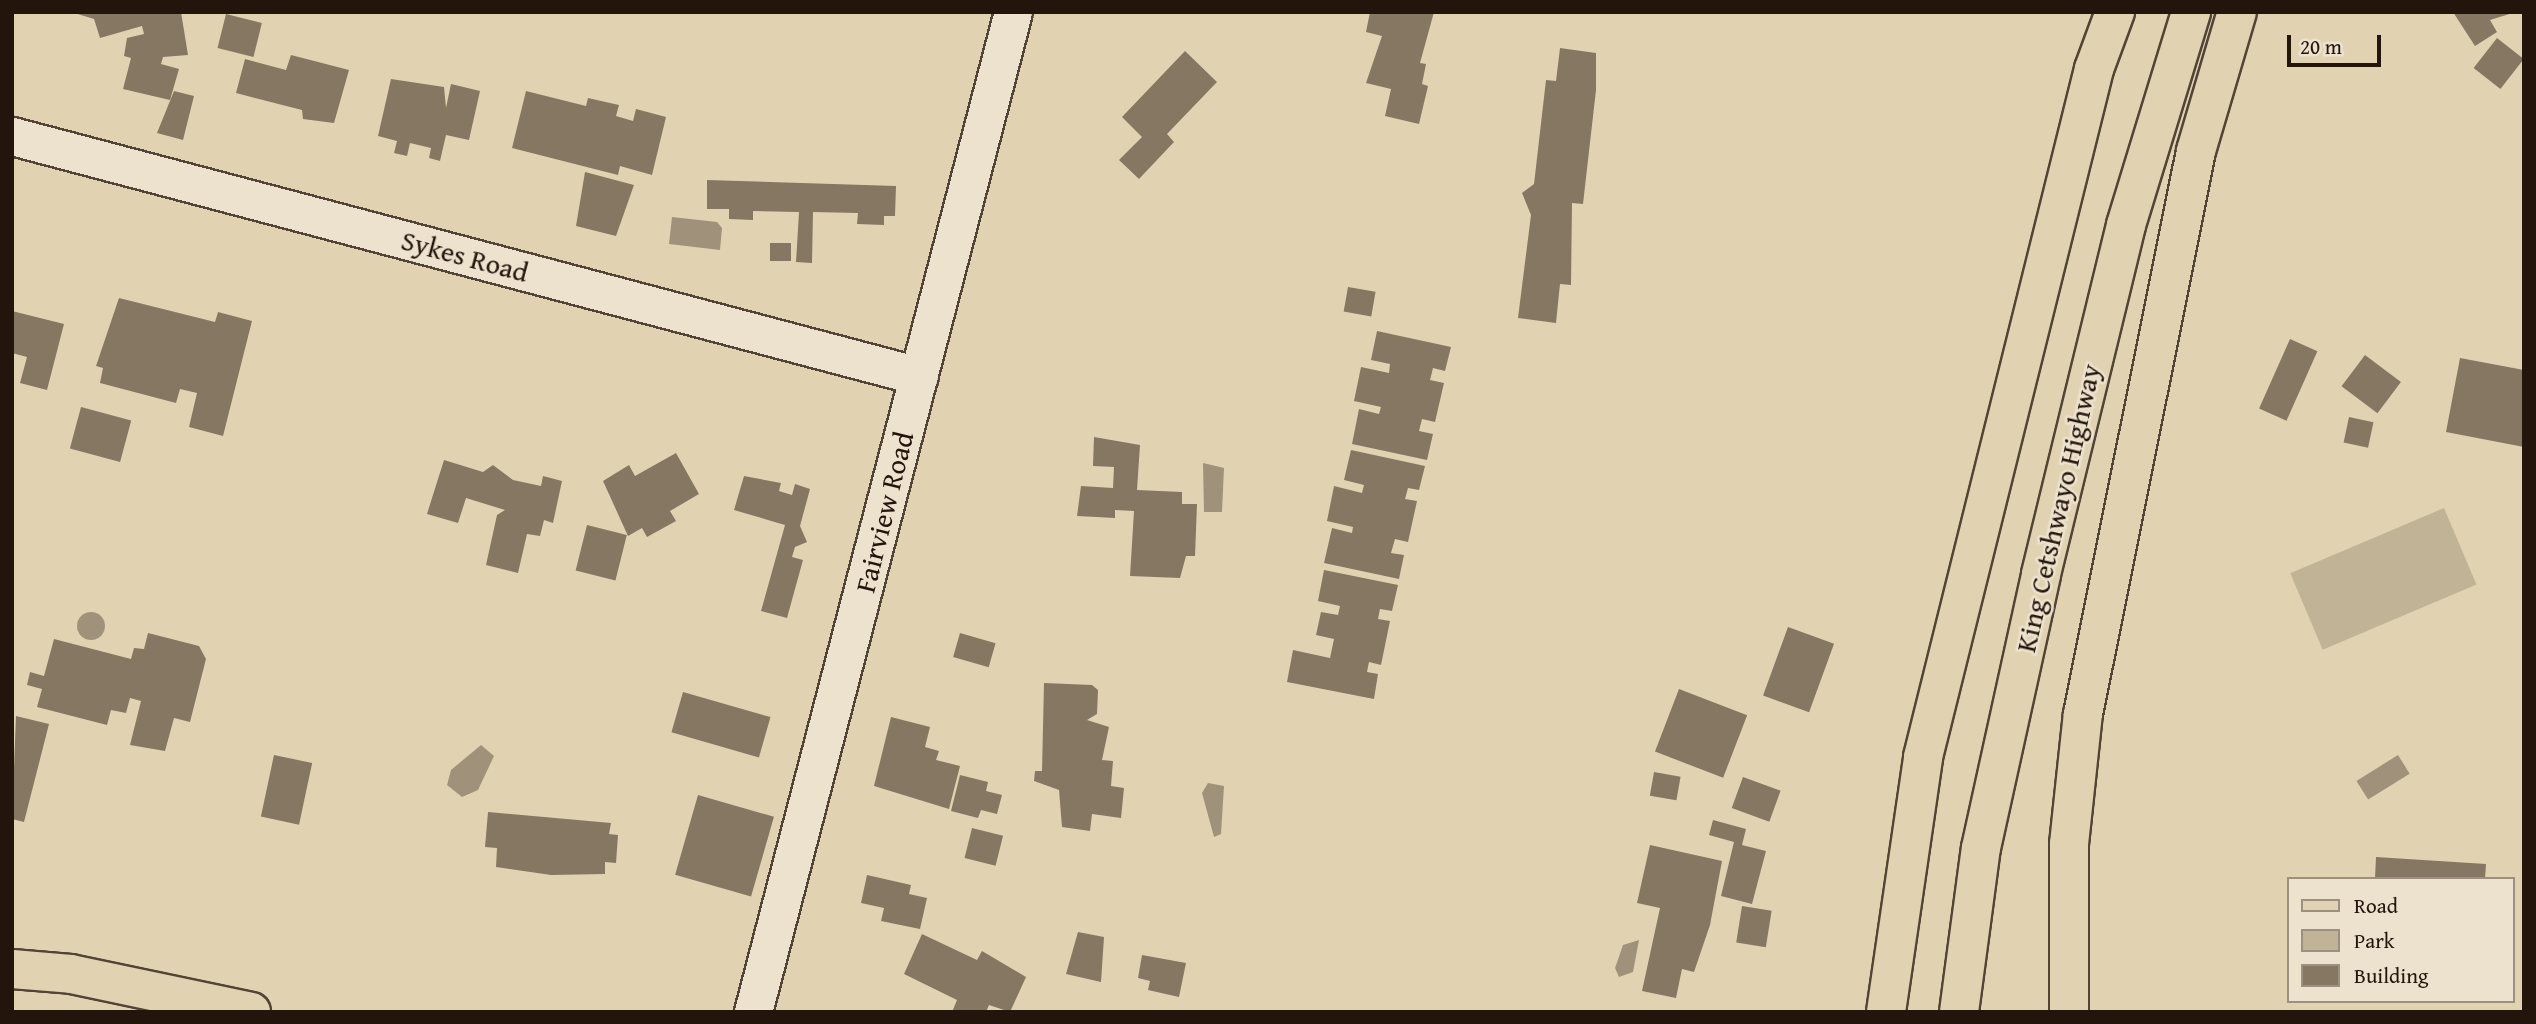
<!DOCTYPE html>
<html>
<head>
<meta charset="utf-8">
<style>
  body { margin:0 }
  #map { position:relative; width:2536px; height:1024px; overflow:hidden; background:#e1d3b2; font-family:"Gentium Book Plus",serif }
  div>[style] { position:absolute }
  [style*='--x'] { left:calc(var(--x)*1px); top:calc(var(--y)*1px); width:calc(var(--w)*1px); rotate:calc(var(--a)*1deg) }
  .green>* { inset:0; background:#c1b396; transform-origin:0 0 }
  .water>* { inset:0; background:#a0927a; transform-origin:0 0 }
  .round { border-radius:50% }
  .building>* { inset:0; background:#867762; transform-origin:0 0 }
  .roads { filter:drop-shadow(2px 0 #524436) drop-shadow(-2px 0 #524436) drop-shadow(0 2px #524436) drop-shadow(0 -2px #524436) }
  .minor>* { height:37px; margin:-18.5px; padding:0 18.5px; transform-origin:18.5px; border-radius:18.5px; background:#ece2cd }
  .major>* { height:38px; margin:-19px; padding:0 19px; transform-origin:19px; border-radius:19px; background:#e1d3b2 }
  .highway>* { height:38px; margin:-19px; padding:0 19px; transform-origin:19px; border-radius:19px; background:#e1d3b2 }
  span { translate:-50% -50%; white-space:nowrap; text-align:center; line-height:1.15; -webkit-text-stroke:5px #ece2cd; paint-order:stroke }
  .street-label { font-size:28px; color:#23140c }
  .frame { position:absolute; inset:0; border:14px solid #23140c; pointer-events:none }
  .legend { position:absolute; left:2287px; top:877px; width:228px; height:126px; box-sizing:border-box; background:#ece2cd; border:2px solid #9c9080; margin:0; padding:9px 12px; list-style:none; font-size:21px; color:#23140c }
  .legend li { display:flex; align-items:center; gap:14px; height:35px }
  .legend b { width:35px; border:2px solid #9c9080 }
  .scale { position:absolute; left:2287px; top:35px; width:94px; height:32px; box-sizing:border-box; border:4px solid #23140c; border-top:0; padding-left:9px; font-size:21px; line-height:24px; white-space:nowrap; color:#23140c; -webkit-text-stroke:5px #ece2cd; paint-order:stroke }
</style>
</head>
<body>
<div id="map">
  <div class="green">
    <div style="left:2444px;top:508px;width:83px;height:167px;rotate:67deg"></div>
  </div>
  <div class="water">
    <div style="clip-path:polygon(672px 217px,717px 222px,722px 228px,720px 250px,669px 244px)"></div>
    <div style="clip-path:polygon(1203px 463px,1224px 468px,1222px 512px,1204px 512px)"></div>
    <div class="round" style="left:77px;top:612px;width:28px;height:28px"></div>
    <div style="clip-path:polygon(481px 745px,494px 756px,478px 790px,462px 797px,447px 785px,451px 770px)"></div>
    <div style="left:2398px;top:755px;width:22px;height:49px;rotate:58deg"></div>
    <div style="clip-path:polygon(1208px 783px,1224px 786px,1221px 834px,1214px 837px,1202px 793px)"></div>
    <div style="clip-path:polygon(1639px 940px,1633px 972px,1619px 977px,1615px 968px,1623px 945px)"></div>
  </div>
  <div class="building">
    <div style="clip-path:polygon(71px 12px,181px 12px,188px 55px,163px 57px,161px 64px,179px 69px,170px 100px,123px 89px,131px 58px,124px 56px,127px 38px,144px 34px,142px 26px,100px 38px,94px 19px)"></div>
    <div style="clip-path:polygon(1370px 12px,1434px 12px,1420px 63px,1426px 64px,1422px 84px,1428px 86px,1419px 124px,1385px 116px,1391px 89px,1366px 83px,1382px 36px,1366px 32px)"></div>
    <div style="clip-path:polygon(2453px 12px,2516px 12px,2490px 20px,2497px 32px,2475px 46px)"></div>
    <div style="left:226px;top:14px;width:37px;height:35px;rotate:14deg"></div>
    <div style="left:2497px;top:38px;width:34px;height:38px;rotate:38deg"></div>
    <div style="clip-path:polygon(1560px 48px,1596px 53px,1596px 90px,1583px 204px,1572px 203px,1571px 285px,1560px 284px,1556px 323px,1518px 318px,1531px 215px,1522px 193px,1534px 184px,1546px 80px,1556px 81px)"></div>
    <div style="clip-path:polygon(1185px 51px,1217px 82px,1167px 134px,1174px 142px,1139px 179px,1119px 160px,1142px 137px,1122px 117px)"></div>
    <div style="clip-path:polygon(291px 55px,349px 70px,334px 123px,303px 119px,302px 110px,236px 93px,245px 59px,286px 70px)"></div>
    <div style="clip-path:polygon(391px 79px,444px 87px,446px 108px,451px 84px,480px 91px,469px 140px,446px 135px,440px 161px,429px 158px,431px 148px,410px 143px,407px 156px,394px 153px,397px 141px,378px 136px)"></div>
    <div style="clip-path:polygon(174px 91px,194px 96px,183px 140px,157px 133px)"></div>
    <div style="clip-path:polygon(526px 91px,586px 106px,588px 98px,619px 105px,616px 116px,633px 121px,636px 109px,666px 117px,652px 175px,620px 166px,618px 175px,512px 148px)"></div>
    <div style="clip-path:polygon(585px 172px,634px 185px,616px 236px,576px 226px)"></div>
    <div style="clip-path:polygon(707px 180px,896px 186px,895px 216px,884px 216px,884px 225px,857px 224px,858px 213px,813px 212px,812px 263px,796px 262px,799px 212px,753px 211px,753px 220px,729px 219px,729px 209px,707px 209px)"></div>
    <div style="left:770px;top:243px;width:21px;height:18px"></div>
    <div style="left:1348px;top:287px;width:28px;height:25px;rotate:10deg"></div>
    <div style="clip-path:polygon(119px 298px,215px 322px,218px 312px,252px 321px,223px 436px,189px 427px,197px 393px,180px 389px,176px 403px,100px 383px,103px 368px,96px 366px)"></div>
    <div style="clip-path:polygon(12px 311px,64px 324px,47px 390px,20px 383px,27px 357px,12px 353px)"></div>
    <div style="clip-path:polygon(1377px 331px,1451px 347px,1445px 371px,1433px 368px,1430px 380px,1444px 383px,1435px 422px,1422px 419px,1419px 431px,1433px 434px,1427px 460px,1352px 444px,1359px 409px,1379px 414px,1381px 407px,1354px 401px,1361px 367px,1389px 373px,1390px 364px,1371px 360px)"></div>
    <div style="left:2290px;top:339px;width:30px;height:76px;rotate:24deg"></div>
    <div style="left:2365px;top:355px;width:45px;height:39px;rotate:37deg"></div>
    <div style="clip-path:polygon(2460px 358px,2524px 370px,2524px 447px,2446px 432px)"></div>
    <div style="left:81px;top:407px;width:52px;height:43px;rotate:15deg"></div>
    <div style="left:2349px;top:417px;width:25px;height:26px;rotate:12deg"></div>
    <div style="clip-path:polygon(1094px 437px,1140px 445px,1137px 490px,1182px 492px,1182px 504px,1197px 504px,1195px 556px,1186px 556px,1180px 578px,1130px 576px,1134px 511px,1115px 510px,1115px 518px,1077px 516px,1081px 486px,1113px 488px,1114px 467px,1093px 466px)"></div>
    <div style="clip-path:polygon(1351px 450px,1425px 466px,1419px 490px,1408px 488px,1405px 499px,1417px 501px,1408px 542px,1395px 539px,1391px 553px,1404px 555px,1399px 579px,1324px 563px,1332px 528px,1352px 533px,1353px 527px,1327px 521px,1334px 486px,1362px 493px,1364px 485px,1344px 480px)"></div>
    <div style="clip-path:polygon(676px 453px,699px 494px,670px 511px,676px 521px,647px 537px,642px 528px,628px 536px,603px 481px,629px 465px,635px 476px)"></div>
    <div style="clip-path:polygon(444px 460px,483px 472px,493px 465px,513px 480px,541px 486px,543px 476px,562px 481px,553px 523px,544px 520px,540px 536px,527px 534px,518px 573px,486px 565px,497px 515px,505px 510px,466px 498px,458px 523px,427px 514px)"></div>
    <div style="clip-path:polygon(744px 476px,781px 483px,779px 491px,792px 495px,795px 484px,810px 489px,800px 526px,807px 542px,795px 547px,792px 557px,803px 560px,787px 618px,761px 611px,785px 525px,734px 510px)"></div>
    <div style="left:587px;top:525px;width:41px;height:47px;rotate:14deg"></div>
    <div style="clip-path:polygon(1324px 570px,1398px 585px,1392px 611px,1380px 609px,1378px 619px,1390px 621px,1381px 665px,1369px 662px,1367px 672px,1378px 674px,1374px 699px,1287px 682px,1293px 650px,1330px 658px,1334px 639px,1316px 635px,1321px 612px,1338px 615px,1340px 606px,1318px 601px)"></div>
    <div style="left:1788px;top:627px;width:49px;height:73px;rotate:20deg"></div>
    <div style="clip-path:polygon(148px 633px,199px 646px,206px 659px,190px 722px,174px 718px,165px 751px,130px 745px,141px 701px,130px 698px,126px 713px,111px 710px,107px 725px,37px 707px,42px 689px,27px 685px,30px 672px,44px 676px,54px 639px,131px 659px,134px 648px,144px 649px)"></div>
    <div style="left:960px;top:633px;width:37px;height:25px;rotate:16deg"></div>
    <div style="clip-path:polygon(1044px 683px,1092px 685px,1098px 690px,1097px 714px,1087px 720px,1109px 727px,1102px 760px,1113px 761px,1111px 786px,1124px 788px,1121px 818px,1092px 814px,1090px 831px,1062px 827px,1059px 790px,1034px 781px,1035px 771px,1042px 771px)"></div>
    <div style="left:1679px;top:689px;width:73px;height:67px;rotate:21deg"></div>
    <div style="left:683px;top:692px;width:91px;height:42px;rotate:16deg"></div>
    <div style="clip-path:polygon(16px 716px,49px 724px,24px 822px,12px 819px)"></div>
    <div style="clip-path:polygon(891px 717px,930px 727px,925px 747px,939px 751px,936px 760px,960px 766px,949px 809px,874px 786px)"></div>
    <div style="left:274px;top:755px;width:39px;height:63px;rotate:12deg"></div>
    <div style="left:1654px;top:772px;width:27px;height:24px;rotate:10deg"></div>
    <div style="clip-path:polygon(960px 775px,988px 782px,986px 791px,1002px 795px,997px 814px,981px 810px,978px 818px,951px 811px)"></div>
    <div style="left:1743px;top:777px;width:40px;height:33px;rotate:20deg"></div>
    <div style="left:698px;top:795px;width:79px;height:83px;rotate:16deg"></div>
    <div style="clip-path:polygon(488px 812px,611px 823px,609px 834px,618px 835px,616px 863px,605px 862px,605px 874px,551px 875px,496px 867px,497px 848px,485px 847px)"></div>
    <div style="clip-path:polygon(1713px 820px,1746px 829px,1742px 845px,1766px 851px,1752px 904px,1721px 896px,1734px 842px,1709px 835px)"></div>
    <div style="left:972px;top:828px;width:32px;height:31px;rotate:14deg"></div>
    <div style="clip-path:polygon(1650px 845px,1722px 861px,1710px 925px,1694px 972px,1682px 969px,1676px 998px,1642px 991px,1660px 908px,1637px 903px)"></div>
    <div style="clip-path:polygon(2376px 857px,2486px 864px,2485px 879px,2375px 879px)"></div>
    <div style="clip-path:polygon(867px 875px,911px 885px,909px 894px,927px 898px,920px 929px,881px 921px,884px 908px,861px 903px)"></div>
    <div style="left:1742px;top:906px;width:30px;height:37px;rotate:9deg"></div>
    <div style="clip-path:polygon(1078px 932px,1104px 937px,1101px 982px,1066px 974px)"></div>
    <div style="clip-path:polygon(922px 934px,977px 960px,982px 951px,1026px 977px,1010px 1012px,989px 1005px,986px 1012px,952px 1012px,957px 1000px,904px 974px)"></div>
    <div style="clip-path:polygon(1142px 955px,1186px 963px,1179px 997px,1148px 990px,1150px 981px,1138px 978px)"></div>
  </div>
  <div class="roads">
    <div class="minor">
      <div style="--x:12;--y:136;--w:938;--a:14.82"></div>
      <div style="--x:753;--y:1012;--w:1033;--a:-75.43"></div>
    </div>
    <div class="major">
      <div style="--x:12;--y:969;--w:59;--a:4.8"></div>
      <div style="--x:71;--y:974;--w:184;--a:11.9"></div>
    </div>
    <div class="highway">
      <div style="--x:1886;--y:1012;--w:258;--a:-81.7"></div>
      <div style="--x:1923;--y:757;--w:709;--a:-76.04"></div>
      <div style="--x:2094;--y:69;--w:61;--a:-69.8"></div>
      <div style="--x:1959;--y:1012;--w:165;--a:-82.4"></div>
      <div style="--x:1981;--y:848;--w:280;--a:-77.6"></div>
      <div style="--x:2041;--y:574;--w:359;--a:-76.3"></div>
      <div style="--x:2126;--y:225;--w:223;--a:-73"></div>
      <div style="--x:2069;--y:1012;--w:168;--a:-90"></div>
      <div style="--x:2069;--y:844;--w:131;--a:-83.9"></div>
      <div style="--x:2083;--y:714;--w:574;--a:-78.65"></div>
      <div style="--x:2196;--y:151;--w:145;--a:-73.6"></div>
    </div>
  </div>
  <div class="street-label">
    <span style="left:465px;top:256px;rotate:15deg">Sykes Road</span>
    <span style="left:2058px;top:508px;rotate:-77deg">King Cetshwayo Highway</span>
    <span style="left:884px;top:512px;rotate:-76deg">Fairview Road</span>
  </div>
  <div class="frame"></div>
  <ul class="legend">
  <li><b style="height:9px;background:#e1d3b2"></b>Road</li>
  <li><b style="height:19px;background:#c1b396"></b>Park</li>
  <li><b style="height:19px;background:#867762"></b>Building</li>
  </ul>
  <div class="scale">20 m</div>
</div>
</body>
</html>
